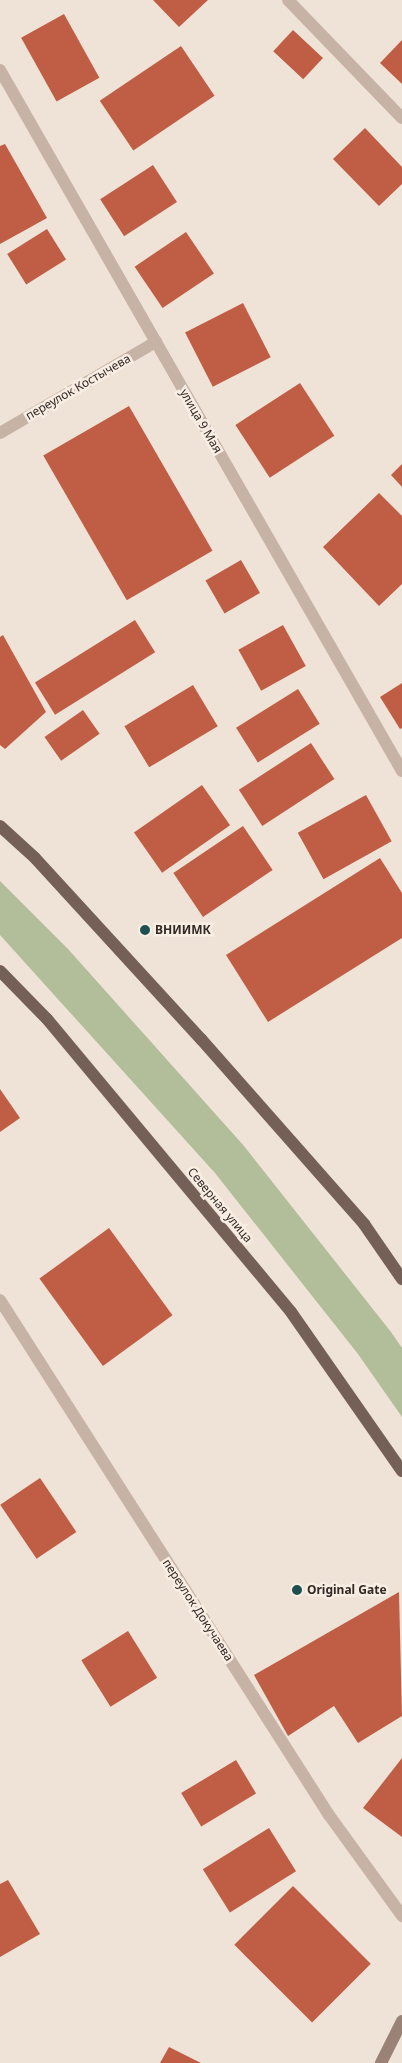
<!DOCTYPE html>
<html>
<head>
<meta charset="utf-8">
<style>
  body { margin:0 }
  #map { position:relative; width:402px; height:2063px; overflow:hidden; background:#efe3d8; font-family:"Noto Sans",sans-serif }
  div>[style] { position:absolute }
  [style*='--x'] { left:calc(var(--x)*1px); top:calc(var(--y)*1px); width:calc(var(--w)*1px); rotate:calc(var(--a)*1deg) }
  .green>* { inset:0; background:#b2bd99 }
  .building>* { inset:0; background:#c05e45; transform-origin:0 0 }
  .service>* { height:12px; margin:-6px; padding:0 6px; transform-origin:6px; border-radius:6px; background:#c7b3a5 }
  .minor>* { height:12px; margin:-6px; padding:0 6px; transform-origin:6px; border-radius:6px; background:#c7b3a5 }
  .secondary>* { height:12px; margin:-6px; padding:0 6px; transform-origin:6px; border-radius:6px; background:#9a8276 }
  .primary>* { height:12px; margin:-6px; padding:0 6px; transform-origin:6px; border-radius:6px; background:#746057 }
  .dots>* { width:14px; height:14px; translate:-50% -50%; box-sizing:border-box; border:2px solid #f8eee4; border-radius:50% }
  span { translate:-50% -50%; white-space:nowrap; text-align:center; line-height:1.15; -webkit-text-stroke:5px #f8eee4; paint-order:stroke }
  .street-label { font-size:12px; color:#332926 }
  .poi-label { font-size:12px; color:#332926; font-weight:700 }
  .left { translate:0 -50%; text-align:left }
</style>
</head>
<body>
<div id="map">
  <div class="green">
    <div style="clip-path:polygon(0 881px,68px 949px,244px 1146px,391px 1332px,402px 1348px,402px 1417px,358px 1354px,215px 1173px,0 935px)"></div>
  </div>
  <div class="building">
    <div style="clip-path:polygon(153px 0,208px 0,179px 27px)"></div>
    <div style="left:64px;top:14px;width:73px;height:49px;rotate:61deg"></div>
    <div style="left:293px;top:30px;width:41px;height:29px;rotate:43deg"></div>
    <div style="clip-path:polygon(402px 40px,402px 84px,380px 63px)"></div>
    <div style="left:181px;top:46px;width:60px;height:98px;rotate:56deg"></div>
    <div style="clip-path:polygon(365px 128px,402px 167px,402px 184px,379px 206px,333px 159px)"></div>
    <div style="clip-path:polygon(5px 144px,47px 218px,0 244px,0 146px)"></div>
    <div style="left:153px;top:165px;width:44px;height:63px;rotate:57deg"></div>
    <div style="left:47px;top:229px;width:36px;height:47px;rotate:58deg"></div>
    <div style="left:186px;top:232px;width:50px;height:62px;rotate:56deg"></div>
    <div style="left:243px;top:303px;width:61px;height:65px;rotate:63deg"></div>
    <div style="left:300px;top:383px;width:63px;height:77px;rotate:57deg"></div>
    <div style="left:129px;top:406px;width:167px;height:99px;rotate:60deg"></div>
    <div style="clip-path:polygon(402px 464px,402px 487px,391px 475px)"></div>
    <div style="clip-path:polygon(379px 493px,402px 516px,402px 584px,379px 606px,323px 547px)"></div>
    <div style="left:241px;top:560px;width:38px;height:41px;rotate:60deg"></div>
    <div style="left:135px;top:620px;width:38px;height:118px;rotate:58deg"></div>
    <div style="left:283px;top:625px;width:47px;height:51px;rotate:61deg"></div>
    <div style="clip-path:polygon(3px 635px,46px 712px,5px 749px,0 745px,0 637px)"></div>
    <div style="clip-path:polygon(402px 683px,402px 728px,400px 729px,380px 697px)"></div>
    <div style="left:193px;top:685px;width:48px;height:80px;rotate:59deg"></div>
    <div style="left:298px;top:689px;width:41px;height:73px;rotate:58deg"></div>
    <div style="left:83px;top:710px;width:29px;height:47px;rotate:55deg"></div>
    <div style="left:311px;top:743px;width:43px;height:86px;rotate:57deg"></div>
    <div style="left:202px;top:785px;width:49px;height:83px;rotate:55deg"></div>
    <div style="left:366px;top:795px;width:53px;height:78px;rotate:61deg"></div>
    <div style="left:243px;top:826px;width:53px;height:84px;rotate:56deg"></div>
    <div style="clip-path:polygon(380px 858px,402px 893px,402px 938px,268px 1022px,226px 955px)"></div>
    <div style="clip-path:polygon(0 1089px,20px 1118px,0 1132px)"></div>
    <div style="left:109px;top:1228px;width:108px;height:86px;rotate:54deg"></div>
    <div style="left:40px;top:1478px;width:65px;height:48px;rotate:56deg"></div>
    <div style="clip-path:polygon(399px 1592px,402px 1716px,358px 1743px,334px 1706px,288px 1736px,254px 1675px)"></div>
    <div style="left:128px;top:1631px;width:55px;height:55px;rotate:58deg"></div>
    <div style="clip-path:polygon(402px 1758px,402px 1837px,363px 1808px)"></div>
    <div style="left:236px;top:1760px;width:39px;height:64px;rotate:59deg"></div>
    <div style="left:269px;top:1828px;width:51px;height:78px;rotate:58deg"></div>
    <div style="clip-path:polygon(8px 1880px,40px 1934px,0 1957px,0 1884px)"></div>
    <div style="left:293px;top:1886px;width:110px;height:83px;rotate:45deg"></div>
    <div style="clip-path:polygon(169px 2047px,201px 2063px,160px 2063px)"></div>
  </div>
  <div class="service">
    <div style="--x:288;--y:0;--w:164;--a:46"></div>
  </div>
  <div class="minor">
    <div style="--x:0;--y:70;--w:808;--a:60.17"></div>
    <div style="--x:0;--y:433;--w:181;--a:-30.3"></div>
    <div style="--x:0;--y:1300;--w:611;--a:57.43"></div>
    <div style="--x:329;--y:1815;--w:125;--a:54.1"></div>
  </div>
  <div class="secondary">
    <div style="--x:381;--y:2063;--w:47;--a:-63.4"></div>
  </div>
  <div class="primary">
    <div style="--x:0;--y:826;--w:47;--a:42.4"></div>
    <div style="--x:35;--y:858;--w:246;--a:47.5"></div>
    <div style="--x:201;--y:1039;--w:247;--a:48.6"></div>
    <div style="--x:364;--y:1224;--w:67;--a:55.4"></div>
    <div style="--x:0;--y:971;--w:67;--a:45.6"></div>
    <div style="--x:47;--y:1019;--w:381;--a:50.2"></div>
    <div style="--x:291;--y:1312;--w:194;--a:55.1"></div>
  </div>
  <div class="dots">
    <div style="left:145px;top:930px;background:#1e5052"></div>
    <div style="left:297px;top:1590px;background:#1e5052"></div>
  </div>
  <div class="street-label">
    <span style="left:78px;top:387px;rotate:-30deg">переулок Костычева</span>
    <span style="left:201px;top:421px;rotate:60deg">улица 9 Мая</span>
    <span style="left:220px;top:1205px;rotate:50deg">Северная улица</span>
    <span style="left:198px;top:1610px;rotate:57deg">переулок Докучаева</span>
  </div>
  <div class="poi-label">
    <span class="left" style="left:155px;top:930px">ВНИИМК</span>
    <span class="left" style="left:307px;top:1590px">Original Gate</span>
  </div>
</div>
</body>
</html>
